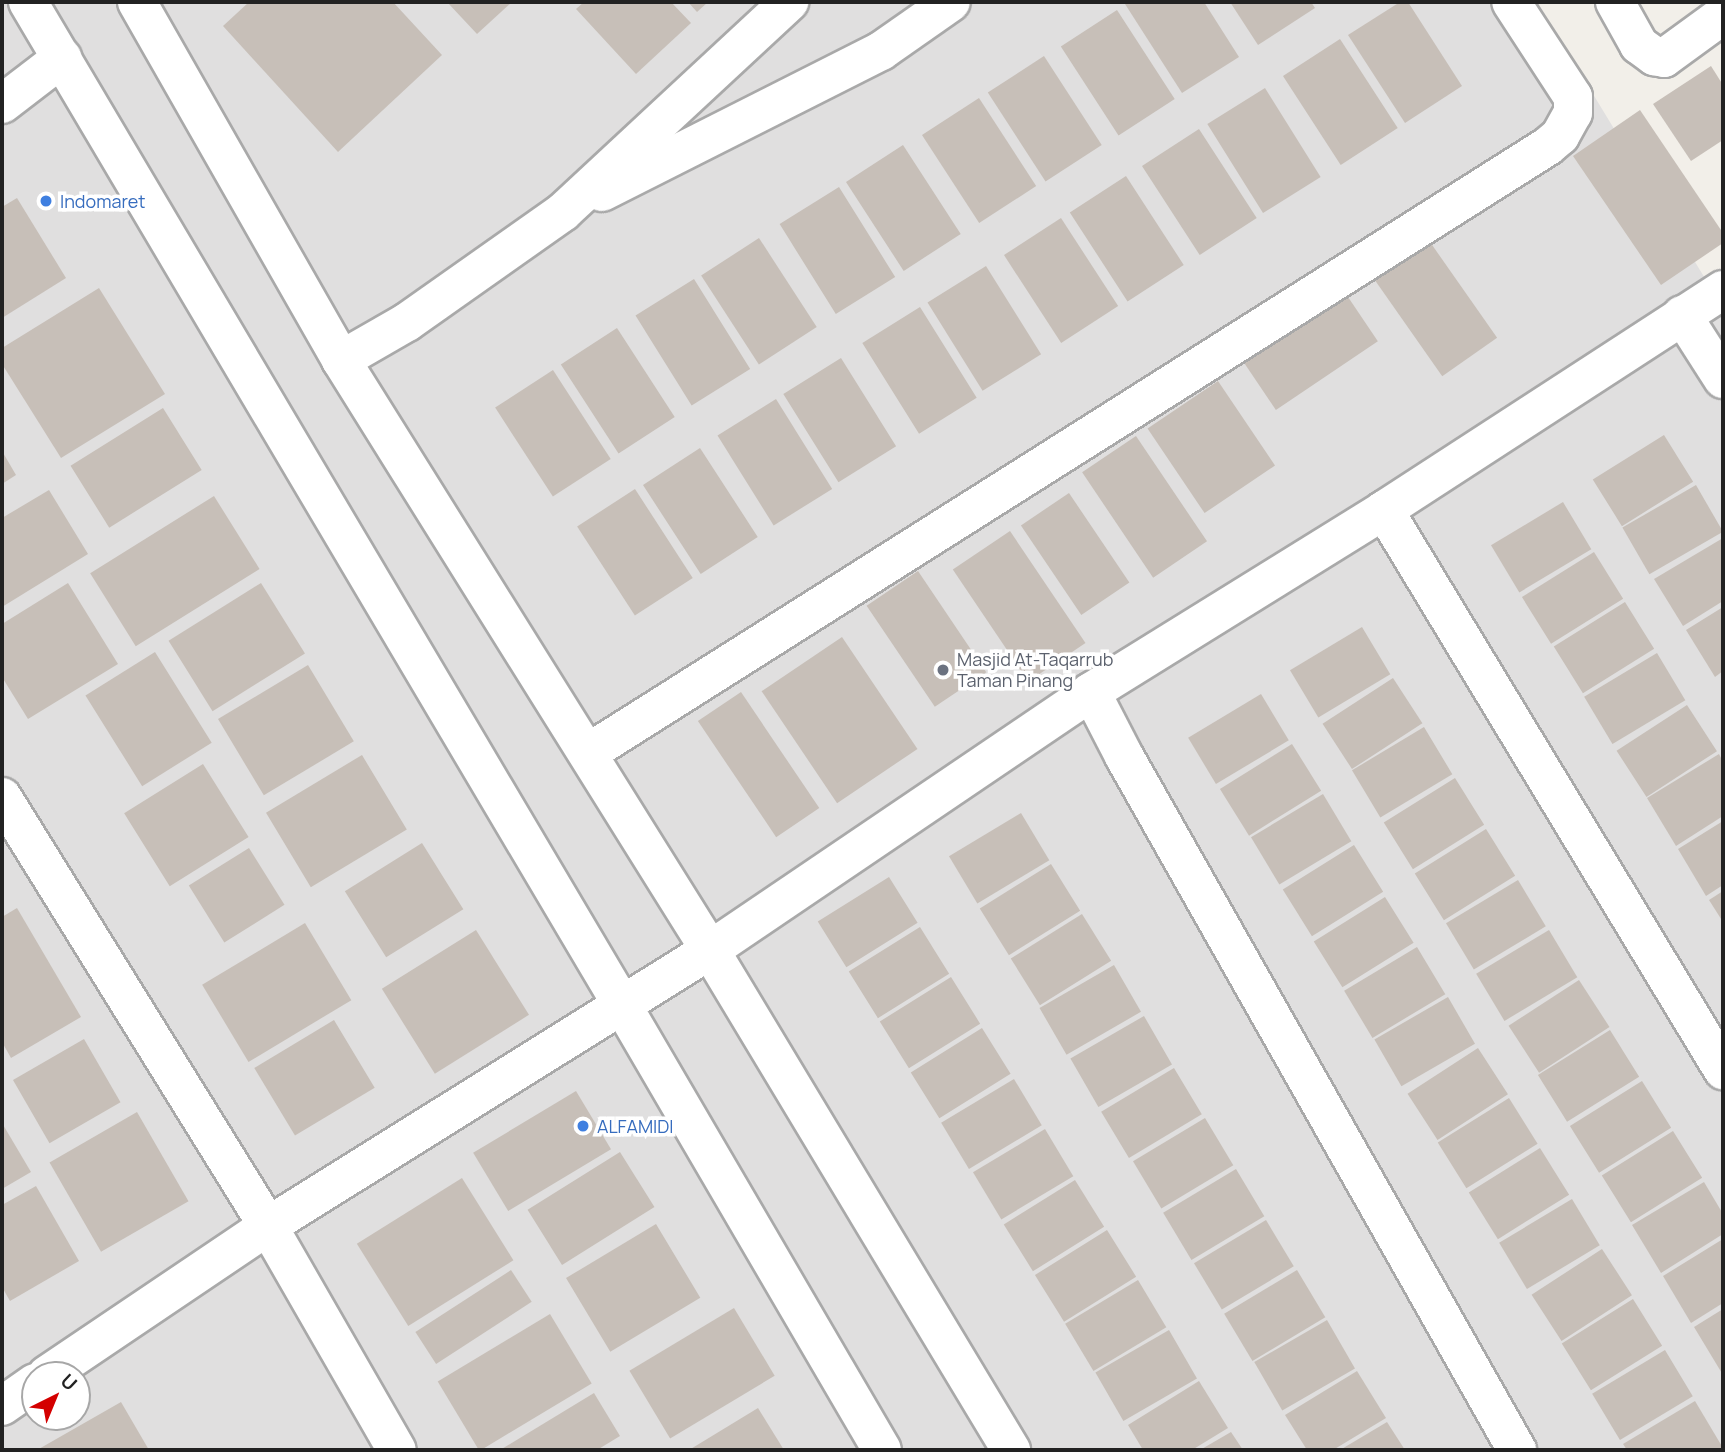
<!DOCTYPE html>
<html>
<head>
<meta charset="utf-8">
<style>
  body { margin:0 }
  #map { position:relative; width:1725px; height:1452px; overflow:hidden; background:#f2efe9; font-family:Manrope,sans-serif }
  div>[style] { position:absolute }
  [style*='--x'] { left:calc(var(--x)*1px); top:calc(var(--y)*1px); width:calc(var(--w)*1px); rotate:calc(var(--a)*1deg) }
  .residential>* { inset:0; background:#e0dfdf }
  .building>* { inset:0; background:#c7bfb8; transform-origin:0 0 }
  .roads { filter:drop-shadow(2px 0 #a9a9a9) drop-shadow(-2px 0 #a9a9a9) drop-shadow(0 2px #a9a9a9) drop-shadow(0 -2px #a9a9a9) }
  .street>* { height:38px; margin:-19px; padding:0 19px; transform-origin:19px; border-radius:19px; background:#fff }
  .dots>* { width:19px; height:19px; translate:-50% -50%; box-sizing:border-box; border:4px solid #fff; border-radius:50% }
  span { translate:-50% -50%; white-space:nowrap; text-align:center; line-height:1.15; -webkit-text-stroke:7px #fff; paint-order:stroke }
  .shop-label { font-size:18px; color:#366cbe }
  .left { translate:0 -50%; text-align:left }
  .worship-label { font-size:18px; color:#5b616d }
  .frame { position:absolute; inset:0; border:4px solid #222; pointer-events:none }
  .north { position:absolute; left:21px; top:1361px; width:70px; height:70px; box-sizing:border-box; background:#fff; border:2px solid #a7a7a7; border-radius:50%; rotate:43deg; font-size:19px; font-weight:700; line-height:28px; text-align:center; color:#222 }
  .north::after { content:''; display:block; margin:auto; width:24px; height:32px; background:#d40000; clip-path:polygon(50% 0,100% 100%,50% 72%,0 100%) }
</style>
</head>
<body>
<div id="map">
  <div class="residential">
    <div style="clip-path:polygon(evenodd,2px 2px,1537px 2px,1723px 308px,1723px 1450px,2px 1450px,2px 2px,35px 1375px,77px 1375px,77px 1417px,35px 1417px,35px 1375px)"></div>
  </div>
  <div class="building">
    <div style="clip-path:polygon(249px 2px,393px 2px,442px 55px,338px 152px,223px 26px)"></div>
    <div style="clip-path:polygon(447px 2px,512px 2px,477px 34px)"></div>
    <div style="clip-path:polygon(584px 2px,671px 2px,691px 23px,636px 74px,576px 9px)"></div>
    <div style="clip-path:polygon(688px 2px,708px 2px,697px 12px)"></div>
    <div style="clip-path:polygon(1129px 2px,1204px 2px,1239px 57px,1182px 93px,1125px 4px)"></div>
    <div style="clip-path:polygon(1230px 2px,1311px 2px,1315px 8px,1258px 45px)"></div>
    <div style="clip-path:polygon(1400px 2px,1408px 2px,1462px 86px,1405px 123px,1348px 35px)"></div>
    <div style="left:1117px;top:10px;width:106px;height:67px;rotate:57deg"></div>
    <div style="left:1340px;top:39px;width:106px;height:68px;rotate:57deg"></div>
    <div style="left:1044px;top:56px;width:106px;height:67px;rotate:57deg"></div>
    <div style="clip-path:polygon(1711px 66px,1723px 85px,1723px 140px,1691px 161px,1653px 104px)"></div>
    <div style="left:1265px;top:88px;width:105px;height:68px;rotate:58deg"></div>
    <div style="left:979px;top:98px;width:105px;height:68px;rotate:57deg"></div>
    <div style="clip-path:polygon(1640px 110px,1723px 233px,1723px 243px,1661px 285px,1573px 156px)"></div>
    <div style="left:1199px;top:129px;width:106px;height:68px;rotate:57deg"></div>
    <div style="left:903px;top:145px;width:106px;height:68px;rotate:57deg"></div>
    <div style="left:1126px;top:176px;width:106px;height:67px;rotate:57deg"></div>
    <div style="left:839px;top:187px;width:106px;height:70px;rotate:58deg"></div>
    <div style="clip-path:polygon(17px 198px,66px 278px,2px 318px,2px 207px)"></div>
    <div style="left:1061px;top:218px;width:105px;height:68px;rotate:57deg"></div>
    <div style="left:759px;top:238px;width:106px;height:69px;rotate:57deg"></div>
    <div style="left:1430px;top:242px;width:117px;height:67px;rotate:55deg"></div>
    <div style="left:986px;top:266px;width:104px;height:69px;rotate:58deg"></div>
    <div style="left:694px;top:279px;width:106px;height:69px;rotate:58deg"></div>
    <div style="clip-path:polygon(99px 288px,165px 394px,61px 458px,2px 364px,2px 348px)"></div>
    <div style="left:1346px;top:294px;width:57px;height:123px;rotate:56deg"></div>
    <div style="left:920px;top:307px;width:107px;height:68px;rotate:58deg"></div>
    <div style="left:617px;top:328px;width:106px;height:67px;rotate:57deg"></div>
    <div style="left:841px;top:358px;width:104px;height:68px;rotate:58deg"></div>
    <div style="left:553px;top:370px;width:106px;height:69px;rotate:57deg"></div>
    <div style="left:1218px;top:381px;width:102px;height:85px;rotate:56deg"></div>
    <div style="left:776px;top:399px;width:106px;height:69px;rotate:58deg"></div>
    <div style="left:163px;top:408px;width:73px;height:109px;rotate:58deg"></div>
    <div style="left:1664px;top:435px;width:55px;height:84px;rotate:58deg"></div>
    <div style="left:1136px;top:436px;width:127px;height:65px;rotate:56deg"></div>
    <div style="left:700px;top:448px;width:106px;height:68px;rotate:57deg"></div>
    <div style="clip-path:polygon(2px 451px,16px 475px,2px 484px)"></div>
    <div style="left:1696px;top:485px;width:54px;height:85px;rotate:60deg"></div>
    <div style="left:635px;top:489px;width:106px;height:69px;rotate:57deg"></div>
    <div style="clip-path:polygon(49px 490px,88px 554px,2px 607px,2px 518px)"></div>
    <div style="left:1069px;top:493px;width:108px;height:58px;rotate:56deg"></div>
    <div style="left:214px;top:496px;width:86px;height:146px;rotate:58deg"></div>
    <div style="left:1563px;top:502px;width:55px;height:84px;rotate:59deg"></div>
    <div style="left:1010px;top:531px;width:135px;height:69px;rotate:56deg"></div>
    <div style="clip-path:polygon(1723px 538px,1723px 601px,1683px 626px,1654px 579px)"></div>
    <div style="left:1594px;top:552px;width:55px;height:85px;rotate:58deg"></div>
    <div style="left:918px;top:571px;width:122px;height:62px;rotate:56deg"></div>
    <div style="clip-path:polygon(68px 583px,118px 664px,28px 719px,2px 677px,2px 624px)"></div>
    <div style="left:261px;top:583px;width:83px;height:109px;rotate:58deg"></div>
    <div style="left:1625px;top:602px;width:55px;height:84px;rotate:58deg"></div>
    <div style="clip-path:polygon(1723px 607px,1723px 671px,1715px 677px,1686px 630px)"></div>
    <div style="left:1362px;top:627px;width:55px;height:84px;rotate:59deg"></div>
    <div style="left:842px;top:637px;width:135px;height:97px;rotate:56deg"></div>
    <div style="left:155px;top:652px;width:107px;height:82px;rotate:58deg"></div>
    <div style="left:1657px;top:653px;width:55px;height:85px;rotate:59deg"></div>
    <div style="left:308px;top:665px;width:89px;height:105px;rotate:59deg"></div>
    <div style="left:1393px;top:678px;width:54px;height:84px;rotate:57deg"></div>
    <div style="left:741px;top:692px;width:140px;height:52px;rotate:56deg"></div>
    <div style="left:1261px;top:694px;width:54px;height:85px;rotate:59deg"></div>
    <div style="left:1687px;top:705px;width:55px;height:84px;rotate:57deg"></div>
    <div style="left:1424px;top:727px;width:55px;height:84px;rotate:59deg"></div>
    <div style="left:1292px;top:744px;width:55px;height:85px;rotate:58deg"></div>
    <div style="clip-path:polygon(1719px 754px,1723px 762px,1723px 816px,1676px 846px,1647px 798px)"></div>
    <div style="left:362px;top:755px;width:87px;height:112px;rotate:59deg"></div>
    <div style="left:203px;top:764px;width:86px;height:93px;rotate:58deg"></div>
    <div style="left:1455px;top:778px;width:55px;height:84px;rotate:58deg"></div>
    <div style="left:1323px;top:794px;width:55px;height:84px;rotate:59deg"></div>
    <div style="left:1021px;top:813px;width:55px;height:84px;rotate:59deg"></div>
    <div style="clip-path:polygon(1723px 821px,1723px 885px,1706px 896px,1678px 849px)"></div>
    <div style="left:1486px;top:829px;width:55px;height:84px;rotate:58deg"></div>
    <div style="left:422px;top:843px;width:78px;height:91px;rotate:58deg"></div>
    <div style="left:1354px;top:845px;width:55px;height:84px;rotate:58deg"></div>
    <div style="left:249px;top:848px;width:67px;height:71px;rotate:58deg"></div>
    <div style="left:1051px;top:864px;width:55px;height:84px;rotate:58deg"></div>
    <div style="left:889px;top:877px;width:54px;height:84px;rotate:58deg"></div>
    <div style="left:1518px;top:880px;width:54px;height:84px;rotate:59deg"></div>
    <div style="clip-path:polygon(1723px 891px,1723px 922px,1709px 900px)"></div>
    <div style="left:1385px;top:897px;width:54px;height:84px;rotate:58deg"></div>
    <div style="clip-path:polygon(17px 908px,81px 1017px,11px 1058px,2px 1042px,2px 917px)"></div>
    <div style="left:1082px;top:914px;width:55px;height:84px;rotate:58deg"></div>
    <div style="left:305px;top:923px;width:90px;height:120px;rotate:59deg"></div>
    <div style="left:920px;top:927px;width:55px;height:84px;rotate:58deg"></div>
    <div style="left:476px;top:930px;width:100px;height:111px;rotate:58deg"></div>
    <div style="left:1549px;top:930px;width:55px;height:85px;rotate:59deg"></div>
    <div style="left:1417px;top:947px;width:55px;height:85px;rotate:59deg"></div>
    <div style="left:1114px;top:965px;width:54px;height:86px;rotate:60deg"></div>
    <div style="left:951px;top:977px;width:55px;height:84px;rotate:58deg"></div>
    <div style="left:1579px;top:980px;width:56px;height:84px;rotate:57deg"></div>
    <div style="left:1448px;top:997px;width:54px;height:85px;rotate:60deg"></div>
    <div style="left:1144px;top:1016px;width:56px;height:85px;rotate:60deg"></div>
    <div style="left:334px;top:1020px;width:79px;height:93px;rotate:59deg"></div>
    <div style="left:982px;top:1028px;width:54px;height:84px;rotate:58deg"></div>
    <div style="left:1610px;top:1030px;width:55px;height:85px;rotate:58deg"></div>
    <div style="left:84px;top:1039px;width:73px;height:82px;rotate:60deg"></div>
    <div style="left:1478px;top:1048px;width:55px;height:84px;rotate:57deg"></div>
    <div style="left:1174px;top:1068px;width:54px;height:85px;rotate:59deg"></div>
    <div style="left:1014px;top:1079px;width:54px;height:85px;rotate:59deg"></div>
    <div style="left:1642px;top:1081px;width:55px;height:85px;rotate:58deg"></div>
    <div style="left:576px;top:1091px;width:68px;height:120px;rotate:59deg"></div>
    <div style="left:1509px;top:1098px;width:54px;height:84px;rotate:58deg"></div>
    <div style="left:137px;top:1112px;width:103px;height:101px;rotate:60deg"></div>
    <div style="left:1205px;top:1118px;width:55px;height:84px;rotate:59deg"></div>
    <div style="clip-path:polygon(2px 1123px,31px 1172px,2px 1189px)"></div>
    <div style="left:1045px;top:1129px;width:55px;height:84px;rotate:59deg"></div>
    <div style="left:1673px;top:1131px;width:55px;height:84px;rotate:58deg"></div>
    <div style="left:1540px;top:1148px;width:55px;height:84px;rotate:58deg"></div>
    <div style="left:620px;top:1152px;width:65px;height:109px;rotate:58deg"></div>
    <div style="left:1236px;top:1169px;width:55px;height:85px;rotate:59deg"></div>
    <div style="left:462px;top:1178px;width:97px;height:124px;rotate:58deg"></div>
    <div style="left:1075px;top:1180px;width:55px;height:84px;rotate:58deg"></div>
    <div style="clip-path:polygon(1704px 1182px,1723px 1214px,1723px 1234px,1661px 1273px,1632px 1225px)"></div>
    <div style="clip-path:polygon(36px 1186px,79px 1261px,10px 1301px,2px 1287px,2px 1205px)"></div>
    <div style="left:1572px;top:1199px;width:54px;height:85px;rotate:59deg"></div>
    <div style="left:1266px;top:1220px;width:54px;height:84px;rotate:59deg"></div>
    <div style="left:656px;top:1224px;width:86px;height:105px;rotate:59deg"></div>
    <div style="left:1107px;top:1230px;width:55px;height:85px;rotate:58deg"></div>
    <div style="clip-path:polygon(1723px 1239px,1723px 1303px,1691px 1323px,1663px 1276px)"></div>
    <div style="left:1602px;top:1249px;width:55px;height:84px;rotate:57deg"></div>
    <div style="left:511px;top:1270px;width:38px;height:114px;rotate:57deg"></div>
    <div style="left:1297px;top:1270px;width:55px;height:85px;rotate:59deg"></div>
    <div style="left:1138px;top:1280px;width:55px;height:85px;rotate:59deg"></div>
    <div style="left:1633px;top:1299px;width:55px;height:84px;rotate:58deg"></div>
    <div style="left:734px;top:1308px;width:79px;height:122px;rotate:59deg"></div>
    <div style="clip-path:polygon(1723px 1309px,1723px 1375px,1694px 1327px)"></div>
    <div style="left:550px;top:1314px;width:81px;height:131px;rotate:59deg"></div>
    <div style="left:1327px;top:1320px;width:56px;height:84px;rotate:60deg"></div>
    <div style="left:1169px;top:1330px;width:56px;height:85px;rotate:60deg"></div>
    <div style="left:1665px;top:1350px;width:54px;height:85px;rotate:59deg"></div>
    <div style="clip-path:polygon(1357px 1371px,1386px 1418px,1333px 1450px,1307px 1450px,1285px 1415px)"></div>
    <div style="clip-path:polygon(1199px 1381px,1228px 1428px,1192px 1450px,1143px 1450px,1128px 1425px)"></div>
    <div style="clip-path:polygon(594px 1393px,620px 1436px,597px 1450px,500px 1450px)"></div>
    <div style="clip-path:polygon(1695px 1401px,1723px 1448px,1627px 1450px,1623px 1444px)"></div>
    <div style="clip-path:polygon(121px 1402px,149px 1450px,37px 1450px)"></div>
    <div style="clip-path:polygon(758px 1408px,784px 1450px,689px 1450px)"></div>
    <div style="clip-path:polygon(1387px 1422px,1405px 1450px,1340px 1450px)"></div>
    <div style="clip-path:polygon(1231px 1432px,1243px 1450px,1200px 1450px)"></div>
  </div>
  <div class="roads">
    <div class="street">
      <div style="--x:28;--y:2;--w:1166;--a:59.36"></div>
      <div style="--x:622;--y:1005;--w:515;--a:59.7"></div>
      <div style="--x:137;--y:2;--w:412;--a:60.3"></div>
      <div style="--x:341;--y:360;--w:696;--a:57.98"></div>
      <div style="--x:710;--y:950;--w:584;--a:58.95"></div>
      <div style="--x:1615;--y:2;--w:49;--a:60.8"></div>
      <div style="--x:1639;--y:45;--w:19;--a:36"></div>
      <div style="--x:1654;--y:56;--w:10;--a:11"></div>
      <div style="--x:1664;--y:58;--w:73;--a:-36.1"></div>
      <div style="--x:2;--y:104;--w:76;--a:-37.5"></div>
      <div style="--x:602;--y:192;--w:313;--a:-26.8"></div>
      <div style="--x:881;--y:51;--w:85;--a:-35"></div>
      <div style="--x:1682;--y:315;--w:76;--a:57.4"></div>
      <div style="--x:341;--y:360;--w:76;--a:-29.9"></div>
      <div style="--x:407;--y:322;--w:191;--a:-35.2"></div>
      <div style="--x:563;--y:212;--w:309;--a:-42.9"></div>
      <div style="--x:1384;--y:510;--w:655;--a:58.81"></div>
      <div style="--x:1091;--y:692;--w:72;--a:62.7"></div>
      <div style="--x:1124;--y:756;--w:798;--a:60.48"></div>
      <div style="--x:588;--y:753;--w:1136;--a:-32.3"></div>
      <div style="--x:1548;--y:146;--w:16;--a:-40"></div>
      <div style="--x:1560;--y:136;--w:26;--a:-61"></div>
      <div style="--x:1573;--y:113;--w:16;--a:-90"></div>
      <div style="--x:1573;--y:97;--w:113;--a:-123.1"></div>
      <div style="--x:2;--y:797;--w:505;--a:58.2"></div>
      <div style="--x:268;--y:1226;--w:258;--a:60.1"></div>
      <div style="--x:47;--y:1375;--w:267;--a:-34"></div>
      <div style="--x:268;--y:1226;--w:521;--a:-31.98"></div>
      <div style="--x:710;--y:950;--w:460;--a:-34.1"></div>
      <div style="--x:1091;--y:692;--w:345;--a:-31.8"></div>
      <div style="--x:1384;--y:510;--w:404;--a:-33"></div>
      <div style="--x:2;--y:1406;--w:40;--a:-34.9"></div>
    </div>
  </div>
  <div class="dots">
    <div style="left:46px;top:201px;background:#3f7fe0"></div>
    <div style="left:943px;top:670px;background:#6b7280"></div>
    <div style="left:583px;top:1126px;background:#3f7fe0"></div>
  </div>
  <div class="shop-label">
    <span class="left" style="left:60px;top:201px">Indomaret</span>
    <span class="left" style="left:597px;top:1126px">ALFAMIDI</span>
  </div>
  <div class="worship-label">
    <span class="left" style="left:957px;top:670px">Masjid At-Taqarrub<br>Taman Pinang</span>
  </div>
  <div class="frame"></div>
  <div class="north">U</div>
</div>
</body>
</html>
